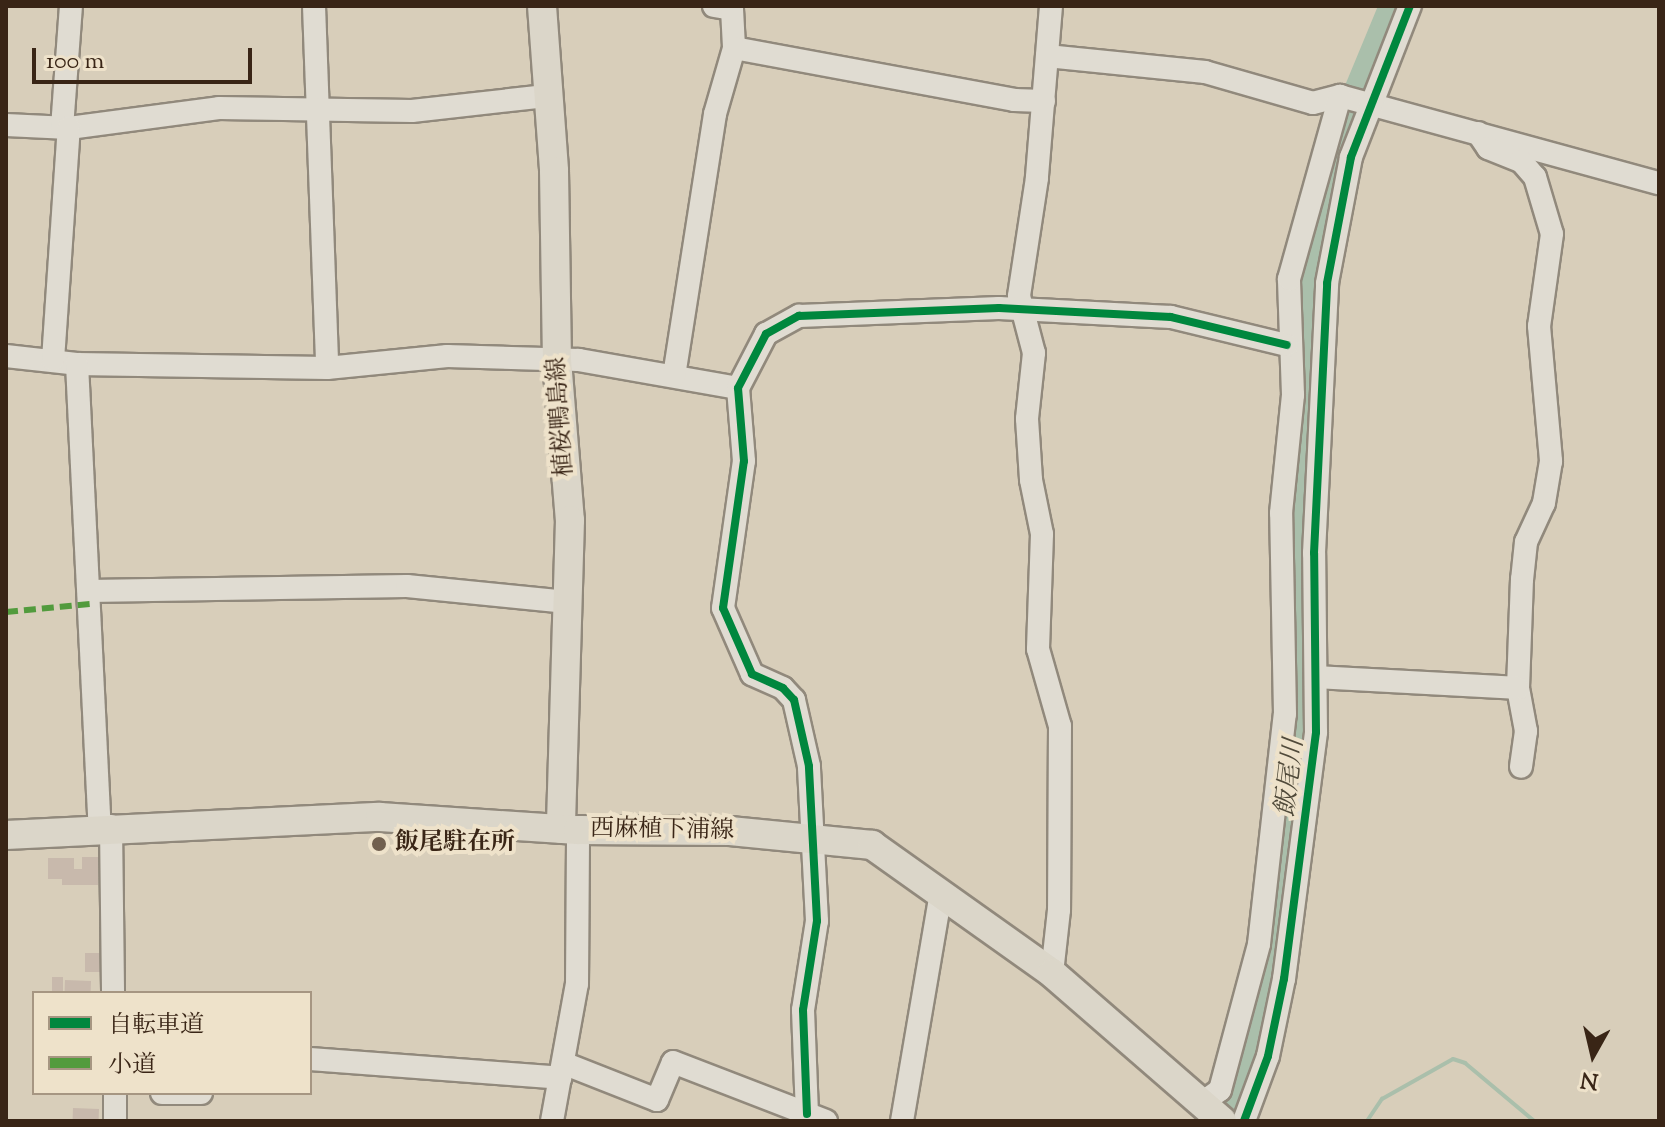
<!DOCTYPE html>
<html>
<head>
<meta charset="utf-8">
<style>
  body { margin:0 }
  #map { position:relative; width:1665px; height:1127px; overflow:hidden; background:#d8ceba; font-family:"Sorts Mill Goudy","Noto Serif JP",serif }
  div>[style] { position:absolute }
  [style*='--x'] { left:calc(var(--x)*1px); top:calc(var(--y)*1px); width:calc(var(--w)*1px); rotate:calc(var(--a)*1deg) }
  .stream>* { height:4px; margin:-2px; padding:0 2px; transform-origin:2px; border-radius:2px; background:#aabfab }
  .river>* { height:26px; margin:-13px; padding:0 13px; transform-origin:13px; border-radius:13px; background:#aabfab }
  .building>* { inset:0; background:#c8b9ac; transform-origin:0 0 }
  .roads { filter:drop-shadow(2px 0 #91897c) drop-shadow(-2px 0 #91897c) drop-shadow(0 2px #91897c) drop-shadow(0 -2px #91897c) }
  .minor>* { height:22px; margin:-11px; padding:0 11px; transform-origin:11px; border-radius:11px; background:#e0dcd2 }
  .major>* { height:28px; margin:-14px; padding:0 14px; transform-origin:14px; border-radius:14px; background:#dbd6c9 }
  .quiet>* { height:6px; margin-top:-3px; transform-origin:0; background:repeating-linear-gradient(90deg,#529b3d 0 12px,transparent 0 18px) }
  .cycleway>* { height:8px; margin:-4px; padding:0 4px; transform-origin:4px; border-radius:4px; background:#00873e }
  .dots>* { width:22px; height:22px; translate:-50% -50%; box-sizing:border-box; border:4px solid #eee2ca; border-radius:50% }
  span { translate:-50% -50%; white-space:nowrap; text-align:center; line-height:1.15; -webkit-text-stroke:8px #eee2ca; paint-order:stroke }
  .street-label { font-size:24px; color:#392516 }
  .poi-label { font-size:24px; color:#392516; font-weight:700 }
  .left { translate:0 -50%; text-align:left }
  .water-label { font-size:26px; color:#504a3a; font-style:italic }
  .frame { position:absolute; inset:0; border:8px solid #392516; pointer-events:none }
  .legend { position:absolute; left:32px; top:991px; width:280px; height:104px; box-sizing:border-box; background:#eee2ca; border:2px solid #a69682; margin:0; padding:10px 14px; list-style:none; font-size:24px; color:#392516 }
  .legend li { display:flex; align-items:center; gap:16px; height:40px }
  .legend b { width:40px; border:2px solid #a69682 }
  .north { position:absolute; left:1553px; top:1015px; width:80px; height:80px; -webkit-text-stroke:6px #eee2ca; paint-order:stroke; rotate:188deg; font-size:22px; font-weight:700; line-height:32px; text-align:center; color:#392516 }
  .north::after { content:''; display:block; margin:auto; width:28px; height:36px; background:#392516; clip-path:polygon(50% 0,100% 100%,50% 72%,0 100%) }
  .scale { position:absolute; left:32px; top:48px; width:220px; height:36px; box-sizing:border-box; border:4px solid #392516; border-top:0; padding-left:10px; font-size:24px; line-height:28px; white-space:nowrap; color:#392516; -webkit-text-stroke:6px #eee2ca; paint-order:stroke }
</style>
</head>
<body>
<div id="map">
  <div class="stream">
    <div style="--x:1367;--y:1121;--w:27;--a:-56"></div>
    <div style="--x:1382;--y:1099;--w:81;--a:-29.4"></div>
    <div style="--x:1453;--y:1059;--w:13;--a:18"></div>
    <div style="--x:1465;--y:1063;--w:90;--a:40"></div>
  </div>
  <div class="river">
    <div style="--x:1219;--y:1121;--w:24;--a:-52"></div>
    <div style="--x:1234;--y:1102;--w:51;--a:-73"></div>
    <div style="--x:1249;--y:1053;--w:124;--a:-79.3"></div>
    <div style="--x:1272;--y:931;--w:210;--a:-82.9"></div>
    <div style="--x:1298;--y:723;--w:339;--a:-88.6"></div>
    <div style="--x:1306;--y:384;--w:76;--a:-93.8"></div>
    <div style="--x:1301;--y:308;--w:196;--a:-76.7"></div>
    <div style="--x:1346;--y:117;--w:120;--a:-67.5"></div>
  </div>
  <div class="building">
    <div style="clip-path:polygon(82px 857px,98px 857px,98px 885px,62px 885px,62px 879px,48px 879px,48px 858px,74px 858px,74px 869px,82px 869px)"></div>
    <div style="left:109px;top:953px;width:19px;height:24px;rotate:90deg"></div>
    <div style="left:52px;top:977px;width:11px;height:16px"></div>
    <div style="left:65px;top:980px;width:26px;height:13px;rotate:2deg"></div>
    <div style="left:73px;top:1108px;width:26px;height:13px;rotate:2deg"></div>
  </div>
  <div class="roads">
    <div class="minor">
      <div style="--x:314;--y:6;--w:362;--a:87.9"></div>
      <div style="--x:714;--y:6;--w:18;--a:9"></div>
      <div style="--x:732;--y:9;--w:39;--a:87"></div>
      <div style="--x:734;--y:48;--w:285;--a:10.5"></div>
      <div style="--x:1014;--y:100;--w:30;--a:2"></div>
      <div style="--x:1051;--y:6;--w:173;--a:94.7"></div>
      <div style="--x:1037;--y:178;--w:119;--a:98.7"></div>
      <div style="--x:1019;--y:296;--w:59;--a:75.3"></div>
      <div style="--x:1034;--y:353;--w:66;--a:96.1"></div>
      <div style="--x:1027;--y:419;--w:61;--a:86.2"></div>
      <div style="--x:1031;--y:480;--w:55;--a:78.5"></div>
      <div style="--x:1042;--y:534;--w:115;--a:92"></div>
      <div style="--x:1038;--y:649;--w:80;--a:74.1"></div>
      <div style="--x:1060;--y:726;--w:184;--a:90.3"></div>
      <div style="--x:1059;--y:910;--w:63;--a:96.3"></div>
      <div style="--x:1047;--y:56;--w:159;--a:5.8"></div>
      <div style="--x:1205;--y:72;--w:112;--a:16"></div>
      <div style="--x:1313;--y:103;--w:28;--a:-15"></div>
      <div style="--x:1340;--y:96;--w:331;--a:15.3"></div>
      <div style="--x:6;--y:125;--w:63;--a:2.7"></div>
      <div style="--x:69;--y:128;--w:151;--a:-7.6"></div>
      <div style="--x:219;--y:108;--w:193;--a:0.9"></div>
      <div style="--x:412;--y:111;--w:135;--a:-6.4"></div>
      <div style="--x:62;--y:128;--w:122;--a:-85.8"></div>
      <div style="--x:1478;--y:133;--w:18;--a:56"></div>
      <div style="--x:1488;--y:148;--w:35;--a:22"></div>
      <div style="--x:1521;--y:161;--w:21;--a:49"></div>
      <div style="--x:1535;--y:177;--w:59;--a:73.4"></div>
      <div style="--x:1552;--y:234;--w:93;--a:98"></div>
      <div style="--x:1539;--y:326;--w:136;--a:84.9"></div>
      <div style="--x:1551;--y:461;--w:43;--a:99.5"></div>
      <div style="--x:1544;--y:503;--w:43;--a:114.8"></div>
      <div style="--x:1526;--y:542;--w:37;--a:96"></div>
      <div style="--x:1522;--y:579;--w:109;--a:92.1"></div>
      <div style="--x:1518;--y:688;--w:44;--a:79.5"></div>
      <div style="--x:1526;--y:731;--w:36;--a:98"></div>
      <div style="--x:6;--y:356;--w:71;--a:6.4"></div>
      <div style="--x:77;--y:364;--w:250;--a:0.9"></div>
      <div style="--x:327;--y:368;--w:121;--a:-5.7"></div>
      <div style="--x:447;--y:356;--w:132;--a:1.7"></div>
      <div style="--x:579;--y:360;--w:161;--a:10"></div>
      <div style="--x:53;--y:360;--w:233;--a:-86.1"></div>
      <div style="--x:77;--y:364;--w:464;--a:87.2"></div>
      <div style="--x:674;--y:376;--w:265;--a:-81.1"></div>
      <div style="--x:715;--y:114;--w:69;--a:-73.9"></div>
      <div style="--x:89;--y:591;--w:318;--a:-0.9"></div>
      <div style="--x:407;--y:586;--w:161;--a:5.7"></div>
      <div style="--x:1317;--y:677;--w:201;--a:3.1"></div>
      <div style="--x:111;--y:826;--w:167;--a:89.3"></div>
      <div style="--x:310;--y:1059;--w:251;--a:4.3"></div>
      <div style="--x:563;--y:1063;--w:101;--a:21.5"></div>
      <div style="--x:657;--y:1100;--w:41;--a:-67.2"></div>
      <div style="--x:673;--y:1062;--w:164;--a:21.1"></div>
      <div style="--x:115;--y:1093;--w:28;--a:90"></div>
      <div style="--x:162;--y:1093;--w:39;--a:0"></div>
      <div style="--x:1202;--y:1103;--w:22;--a:-36"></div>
      <div style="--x:1220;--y:1090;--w:151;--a:-75"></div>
      <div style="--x:1259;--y:944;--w:231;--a:-83.6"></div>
      <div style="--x:1285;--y:714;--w:201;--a:-91.1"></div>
      <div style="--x:1281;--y:513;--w:119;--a:-84.2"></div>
      <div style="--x:1293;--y:395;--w:116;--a:-92"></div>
      <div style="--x:1289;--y:279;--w:190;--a:-74.4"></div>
      <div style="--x:807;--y:1114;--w:104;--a:-92.2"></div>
      <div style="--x:803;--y:1010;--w:90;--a:-81.1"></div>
      <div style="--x:817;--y:921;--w:155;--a:-93"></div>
      <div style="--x:809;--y:766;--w:68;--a:-102.8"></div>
      <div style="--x:794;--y:700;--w:16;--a:-133"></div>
      <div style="--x:783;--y:688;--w:34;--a:-156"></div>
      <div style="--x:752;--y:674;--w:72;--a:-113.7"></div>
      <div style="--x:723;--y:608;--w:148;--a:-81.9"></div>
      <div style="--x:744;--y:461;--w:73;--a:-94.7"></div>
      <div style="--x:738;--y:388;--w:61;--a:-62.6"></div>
      <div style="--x:766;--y:334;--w:38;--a:-29"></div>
      <div style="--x:799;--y:316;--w:200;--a:-2.3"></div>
      <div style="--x:999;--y:308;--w:172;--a:3"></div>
      <div style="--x:1171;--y:317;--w:119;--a:13.6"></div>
      <div style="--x:552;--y:1121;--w:139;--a:-79.7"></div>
      <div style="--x:577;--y:984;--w:154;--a:-89.6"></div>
      <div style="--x:902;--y:1121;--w:231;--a:-80.3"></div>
      <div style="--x:1244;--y:1121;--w:69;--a:-69.7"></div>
      <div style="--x:1268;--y:1056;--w:79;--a:-78.3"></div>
      <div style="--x:1284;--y:979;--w:249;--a:-82.6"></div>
      <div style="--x:1316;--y:732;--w:179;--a:-90.6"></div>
      <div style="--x:1314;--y:553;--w:270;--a:-87.2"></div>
      <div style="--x:1327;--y:283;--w:128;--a:-79.2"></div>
      <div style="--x:1351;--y:157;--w:162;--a:-68.7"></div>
    </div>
    <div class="major">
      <div style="--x:542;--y:6;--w:165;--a:85.8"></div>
      <div style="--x:554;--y:171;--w:189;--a:89.1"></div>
      <div style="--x:557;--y:360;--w:161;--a:85.4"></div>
      <div style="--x:570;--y:520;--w:309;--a:91.7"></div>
      <div style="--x:6;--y:835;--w:374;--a:-2.8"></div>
      <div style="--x:380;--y:817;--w:198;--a:3.8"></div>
      <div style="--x:578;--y:830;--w:152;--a:0.4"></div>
      <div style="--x:730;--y:831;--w:143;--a:5.6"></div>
      <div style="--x:872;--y:845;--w:221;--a:35.4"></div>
      <div style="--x:1052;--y:973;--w:225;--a:41"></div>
    </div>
  </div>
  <div class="quiet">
    <div style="--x:6;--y:612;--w:84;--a:-5.4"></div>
  </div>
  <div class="cycleway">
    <div style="--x:807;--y:1114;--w:104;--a:-92.2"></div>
    <div style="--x:803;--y:1010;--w:90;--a:-81.1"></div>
    <div style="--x:817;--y:921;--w:155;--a:-93"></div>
    <div style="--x:809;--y:766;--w:68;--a:-102.8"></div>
    <div style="--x:794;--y:700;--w:16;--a:-133"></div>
    <div style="--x:783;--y:688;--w:34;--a:-156"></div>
    <div style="--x:752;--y:674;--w:72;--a:-113.7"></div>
    <div style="--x:723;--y:608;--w:148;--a:-81.9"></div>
    <div style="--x:744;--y:461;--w:73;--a:-94.7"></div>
    <div style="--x:738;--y:388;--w:61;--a:-62.6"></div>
    <div style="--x:766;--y:334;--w:38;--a:-29"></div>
    <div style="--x:799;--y:316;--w:200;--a:-2.3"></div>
    <div style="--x:999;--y:308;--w:172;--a:3"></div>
    <div style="--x:1171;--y:317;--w:119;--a:13.6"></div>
    <div style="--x:1244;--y:1121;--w:69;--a:-69.7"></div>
    <div style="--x:1268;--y:1056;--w:79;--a:-78.3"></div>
    <div style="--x:1284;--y:979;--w:249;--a:-82.6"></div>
    <div style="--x:1316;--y:732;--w:179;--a:-90.6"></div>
    <div style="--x:1314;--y:553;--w:270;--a:-87.2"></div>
    <div style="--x:1327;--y:283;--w:128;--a:-79.2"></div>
    <div style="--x:1351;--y:157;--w:162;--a:-68.7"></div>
  </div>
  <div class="dots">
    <div style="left:379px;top:844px;background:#71604f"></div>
  </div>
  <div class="street-label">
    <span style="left:562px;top:417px;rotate:-94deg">植桜鴨島線</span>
    <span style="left:662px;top:831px;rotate:1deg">西麻植下浦線</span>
  </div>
  <div class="poi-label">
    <span class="left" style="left:395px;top:844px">飯尾駐在所</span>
  </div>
  <div class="water-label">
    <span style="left:1291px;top:778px;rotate:-83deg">飯尾川</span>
  </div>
  <div class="frame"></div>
  <ul class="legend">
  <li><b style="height:10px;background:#00873e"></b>自転車道</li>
  <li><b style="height:10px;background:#529b3d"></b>小道</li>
  </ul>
  <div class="north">N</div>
  <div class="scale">100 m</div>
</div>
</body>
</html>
